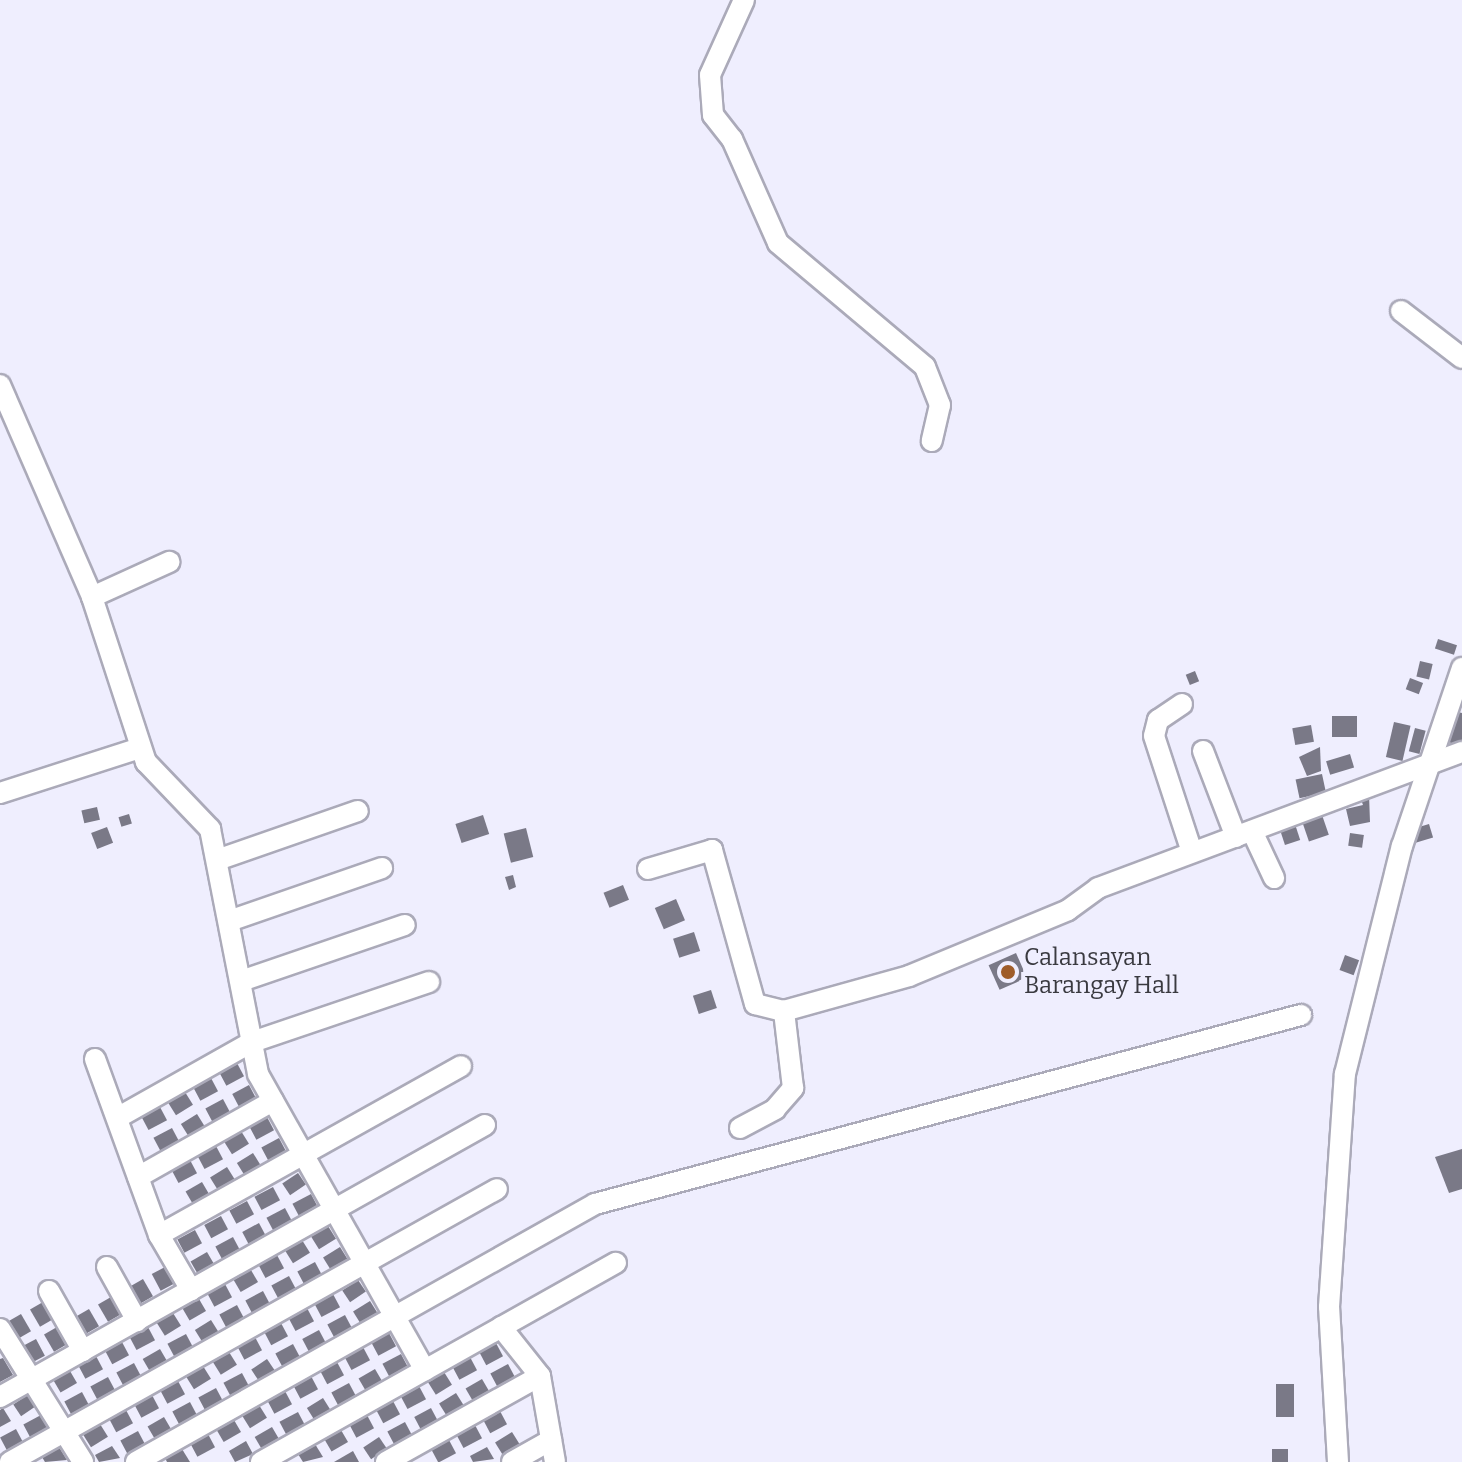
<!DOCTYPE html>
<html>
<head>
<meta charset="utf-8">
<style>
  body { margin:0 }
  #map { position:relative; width:1462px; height:1462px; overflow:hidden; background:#efeefe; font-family:Bitter,serif }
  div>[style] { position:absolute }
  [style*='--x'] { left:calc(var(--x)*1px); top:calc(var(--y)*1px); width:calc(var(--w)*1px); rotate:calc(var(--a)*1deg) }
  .building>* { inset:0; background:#7a7987; transform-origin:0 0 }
  .roads { filter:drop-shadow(2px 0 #abaab9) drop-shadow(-2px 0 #abaab9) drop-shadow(0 2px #abaab9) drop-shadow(0 -2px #abaab9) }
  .minor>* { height:20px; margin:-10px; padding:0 10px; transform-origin:10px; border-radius:10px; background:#fff }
  .dots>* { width:22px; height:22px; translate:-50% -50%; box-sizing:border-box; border:4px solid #efeefe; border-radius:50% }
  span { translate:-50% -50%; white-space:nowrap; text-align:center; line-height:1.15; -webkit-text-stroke:8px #efeefe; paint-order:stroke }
  .poi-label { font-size:24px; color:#3a3a40 }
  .left { translate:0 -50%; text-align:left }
</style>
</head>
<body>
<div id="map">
  <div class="building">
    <div style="left:1438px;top:639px;width:20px;height:10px;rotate:18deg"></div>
    <div style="left:1420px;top:661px;width:13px;height:16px;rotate:13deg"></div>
    <div style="left:1195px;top:671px;width:11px;height:10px;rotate:68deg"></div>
    <div style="left:1410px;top:678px;width:14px;height:12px;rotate:21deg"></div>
    <div style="clip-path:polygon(1449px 710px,1462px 713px,1462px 746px,1441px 740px)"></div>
    <div style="left:1357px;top:716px;width:21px;height:25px;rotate:90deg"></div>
    <div style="left:1394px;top:722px;width:17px;height:36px;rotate:13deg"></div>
    <div style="left:1311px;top:725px;width:17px;height:19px;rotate:80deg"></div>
    <div style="left:1415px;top:728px;width:11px;height:24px;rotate:15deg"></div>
    <div style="clip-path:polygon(1320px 747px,1321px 771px,1307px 776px,1299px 757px)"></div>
    <div style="left:1350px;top:754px;width:14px;height:25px;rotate:73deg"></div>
    <div style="left:1322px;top:774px;width:19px;height:27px;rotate:78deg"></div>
    <div style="clip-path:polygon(1369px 794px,1370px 822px,1350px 826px,1346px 809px,1363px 805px,1360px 797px)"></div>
    <div style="left:97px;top:807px;width:13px;height:16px;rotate:77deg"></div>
    <div style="left:1321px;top:812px;width:24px;height:21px;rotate:71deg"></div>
    <div style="left:129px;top:814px;width:10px;height:11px;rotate:73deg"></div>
    <div style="left:483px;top:815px;width:20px;height:29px;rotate:72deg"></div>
    <div style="left:1294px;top:821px;width:20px;height:16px;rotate:72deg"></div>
    <div style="left:1429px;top:824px;width:14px;height:20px;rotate:73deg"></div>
    <div style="left:107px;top:827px;width:17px;height:17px;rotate:69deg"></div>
    <div style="left:526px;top:828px;width:30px;height:23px;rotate:76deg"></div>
    <div style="left:1350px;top:833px;width:14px;height:13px;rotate:8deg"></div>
    <div style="clip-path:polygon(513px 875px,516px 887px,509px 890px,505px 877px)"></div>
    <div style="left:623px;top:885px;width:16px;height:21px;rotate:68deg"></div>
    <div style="left:676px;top:899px;width:23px;height:23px;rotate:67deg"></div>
    <div style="left:694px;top:932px;width:20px;height:22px;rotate:72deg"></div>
    <div style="left:1016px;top:953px;width:27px;height:30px;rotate:66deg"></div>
    <div style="left:1345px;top:955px;width:15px;height:16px;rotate:20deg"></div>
    <div style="left:711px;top:990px;width:19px;height:19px;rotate:72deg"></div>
    <div style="left:237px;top:1063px;width:15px;height:20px;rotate:62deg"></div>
    <div style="left:211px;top:1078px;width:15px;height:20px;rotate:62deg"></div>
    <div style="left:249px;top:1085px;width:15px;height:19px;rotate:62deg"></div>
    <div style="left:185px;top:1092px;width:15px;height:20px;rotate:58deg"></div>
    <div style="left:223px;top:1099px;width:15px;height:20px;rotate:62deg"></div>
    <div style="left:160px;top:1107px;width:15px;height:21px;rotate:62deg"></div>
    <div style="left:197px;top:1114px;width:15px;height:19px;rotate:58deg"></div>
    <div style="left:267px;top:1117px;width:15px;height:20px;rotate:62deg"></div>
    <div style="left:172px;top:1128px;width:15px;height:21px;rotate:62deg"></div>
    <div style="left:241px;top:1131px;width:15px;height:20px;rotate:58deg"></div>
    <div style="left:279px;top:1138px;width:15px;height:20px;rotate:62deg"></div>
    <div style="left:216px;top:1146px;width:15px;height:21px;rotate:62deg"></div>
    <div style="clip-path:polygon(1462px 1149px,1462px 1189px,1449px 1193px,1435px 1157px)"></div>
    <div style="left:253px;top:1153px;width:15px;height:19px;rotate:58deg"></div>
    <div style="left:190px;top:1160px;width:15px;height:21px;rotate:62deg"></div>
    <div style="left:227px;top:1167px;width:15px;height:20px;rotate:58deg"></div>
    <div style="left:298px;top:1173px;width:14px;height:19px;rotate:56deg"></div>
    <div style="left:202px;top:1182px;width:14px;height:19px;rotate:60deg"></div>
    <div style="left:273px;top:1187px;width:15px;height:21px;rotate:62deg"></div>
    <div style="left:311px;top:1194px;width:15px;height:21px;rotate:62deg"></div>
    <div style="left:247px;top:1201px;width:15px;height:20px;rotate:62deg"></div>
    <div style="left:285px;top:1208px;width:15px;height:21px;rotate:62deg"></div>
    <div style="left:221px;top:1216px;width:15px;height:19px;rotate:62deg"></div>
    <div style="left:259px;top:1223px;width:15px;height:19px;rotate:62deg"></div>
    <div style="left:328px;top:1226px;width:15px;height:20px;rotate:58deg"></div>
    <div style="left:195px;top:1230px;width:15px;height:20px;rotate:62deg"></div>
    <div style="left:233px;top:1237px;width:15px;height:20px;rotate:62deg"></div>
    <div style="left:302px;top:1240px;width:15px;height:20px;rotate:58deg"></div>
    <div style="left:340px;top:1247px;width:15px;height:20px;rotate:58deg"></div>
    <div style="left:207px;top:1252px;width:14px;height:19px;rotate:60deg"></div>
    <div style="left:277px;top:1255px;width:15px;height:21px;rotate:62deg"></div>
    <div style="left:315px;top:1262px;width:15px;height:20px;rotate:62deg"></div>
    <div style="left:165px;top:1267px;width:19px;height:15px;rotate:62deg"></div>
    <div style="left:251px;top:1270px;width:14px;height:20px;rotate:60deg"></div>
    <div style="left:289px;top:1276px;width:15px;height:20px;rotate:62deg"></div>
    <div style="left:143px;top:1279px;width:20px;height:14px;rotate:60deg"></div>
    <div style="left:358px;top:1280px;width:14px;height:19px;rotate:56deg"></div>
    <div style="left:225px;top:1284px;width:15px;height:20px;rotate:62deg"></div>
    <div style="left:263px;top:1291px;width:15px;height:20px;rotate:62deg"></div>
    <div style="left:333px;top:1294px;width:15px;height:21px;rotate:62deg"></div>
    <div style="left:111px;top:1297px;width:20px;height:15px;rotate:60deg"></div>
    <div style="left:199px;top:1299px;width:14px;height:19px;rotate:60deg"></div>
    <div style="left:370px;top:1301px;width:15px;height:20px;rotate:58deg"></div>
    <div style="left:43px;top:1302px;width:20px;height:15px;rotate:60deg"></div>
    <div style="left:237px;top:1305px;width:15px;height:20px;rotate:62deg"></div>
    <div style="left:307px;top:1308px;width:15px;height:21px;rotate:62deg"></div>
    <div style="left:89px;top:1309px;width:20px;height:14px;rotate:60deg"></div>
    <div style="left:173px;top:1313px;width:15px;height:19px;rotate:58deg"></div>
    <div style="left:21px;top:1314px;width:20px;height:15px;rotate:60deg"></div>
    <div style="left:345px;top:1315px;width:15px;height:20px;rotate:62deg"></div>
    <div style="left:211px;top:1320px;width:15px;height:19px;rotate:58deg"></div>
    <div style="left:281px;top:1323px;width:15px;height:19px;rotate:62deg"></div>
    <div style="left:57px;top:1327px;width:20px;height:15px;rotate:60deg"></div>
    <div style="left:148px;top:1327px;width:15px;height:21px;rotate:62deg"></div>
    <div style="left:319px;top:1330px;width:15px;height:19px;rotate:62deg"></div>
    <div style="left:389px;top:1333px;width:15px;height:20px;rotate:62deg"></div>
    <div style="left:186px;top:1334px;width:15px;height:21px;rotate:62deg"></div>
    <div style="left:255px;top:1337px;width:15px;height:20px;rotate:62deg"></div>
    <div style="left:36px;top:1339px;width:19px;height:15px;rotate:62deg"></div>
    <div style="left:122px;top:1342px;width:15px;height:19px;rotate:62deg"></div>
    <div style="left:496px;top:1343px;width:15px;height:19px;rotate:62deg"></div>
    <div style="left:293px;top:1344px;width:15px;height:20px;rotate:62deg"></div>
    <div style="left:363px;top:1347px;width:15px;height:21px;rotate:62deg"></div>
    <div style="left:160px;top:1349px;width:14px;height:20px;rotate:60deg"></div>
    <div style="left:229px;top:1352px;width:15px;height:19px;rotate:58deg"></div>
    <div style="left:401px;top:1354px;width:15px;height:21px;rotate:62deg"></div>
    <div style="left:96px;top:1356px;width:15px;height:20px;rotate:62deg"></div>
    <div style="left:470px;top:1357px;width:15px;height:20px;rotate:62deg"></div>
    <div style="clip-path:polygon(3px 1358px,13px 1375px,0 1382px,0 1359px)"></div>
    <div style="left:267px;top:1359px;width:14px;height:19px;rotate:56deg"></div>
    <div style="left:337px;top:1362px;width:15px;height:19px;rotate:62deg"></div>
    <div style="left:134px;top:1363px;width:15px;height:20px;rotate:62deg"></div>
    <div style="left:508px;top:1364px;width:15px;height:20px;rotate:62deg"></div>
    <div style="left:203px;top:1366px;width:15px;height:20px;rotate:58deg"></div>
    <div style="left:375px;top:1369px;width:14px;height:19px;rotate:60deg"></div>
    <div style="left:70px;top:1371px;width:14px;height:19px;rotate:60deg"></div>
    <div style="left:444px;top:1372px;width:15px;height:19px;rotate:58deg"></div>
    <div style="left:242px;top:1373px;width:15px;height:21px;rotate:62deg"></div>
    <div style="left:311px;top:1376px;width:15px;height:20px;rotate:62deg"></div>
    <div style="left:108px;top:1377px;width:15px;height:20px;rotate:62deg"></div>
    <div style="left:482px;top:1379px;width:14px;height:19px;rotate:60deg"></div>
    <div style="left:178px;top:1381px;width:15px;height:20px;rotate:62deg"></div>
    <div style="left:349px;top:1383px;width:15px;height:20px;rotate:62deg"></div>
    <div style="left:1276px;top:1384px;width:18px;height:33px"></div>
    <div style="left:419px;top:1386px;width:15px;height:21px;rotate:62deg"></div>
    <div style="left:216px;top:1388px;width:15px;height:20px;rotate:62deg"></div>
    <div style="left:285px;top:1391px;width:15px;height:20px;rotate:62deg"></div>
    <div style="left:82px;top:1392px;width:15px;height:20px;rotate:62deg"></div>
    <div style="left:456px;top:1393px;width:15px;height:20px;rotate:58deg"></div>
    <div style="left:29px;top:1394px;width:14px;height:19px;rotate:56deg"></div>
    <div style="left:152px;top:1395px;width:15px;height:20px;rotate:62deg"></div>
    <div style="left:323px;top:1398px;width:15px;height:19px;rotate:58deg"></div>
    <div style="left:393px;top:1401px;width:15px;height:19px;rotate:62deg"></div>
    <div style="left:190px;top:1402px;width:15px;height:20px;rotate:62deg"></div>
    <div style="left:259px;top:1405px;width:15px;height:20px;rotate:58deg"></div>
    <div style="clip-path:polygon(3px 1408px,11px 1421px,0 1427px,0 1410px)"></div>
    <div style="left:431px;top:1408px;width:15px;height:19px;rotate:62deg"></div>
    <div style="left:126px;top:1410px;width:15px;height:19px;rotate:62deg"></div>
    <div style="left:500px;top:1411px;width:15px;height:19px;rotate:62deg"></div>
    <div style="left:298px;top:1412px;width:15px;height:21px;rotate:62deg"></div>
    <div style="left:41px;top:1415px;width:15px;height:20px;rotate:62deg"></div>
    <div style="left:367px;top:1415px;width:15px;height:20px;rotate:62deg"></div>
    <div style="left:164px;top:1417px;width:14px;height:19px;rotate:60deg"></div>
    <div style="left:234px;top:1420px;width:14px;height:20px;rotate:60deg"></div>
    <div style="left:405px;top:1422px;width:15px;height:20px;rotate:62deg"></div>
    <div style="left:100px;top:1424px;width:15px;height:20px;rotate:58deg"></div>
    <div style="left:475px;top:1425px;width:15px;height:21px;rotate:62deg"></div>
    <div style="left:272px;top:1427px;width:14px;height:20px;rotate:60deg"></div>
    <div style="left:16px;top:1429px;width:15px;height:18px;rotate:62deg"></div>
    <div style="left:341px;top:1430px;width:14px;height:19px;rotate:60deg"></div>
    <div style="left:138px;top:1431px;width:15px;height:20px;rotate:62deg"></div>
    <div style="left:512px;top:1432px;width:15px;height:20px;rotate:58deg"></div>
    <div style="left:208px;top:1434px;width:15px;height:20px;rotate:62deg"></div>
    <div style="left:379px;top:1437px;width:14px;height:19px;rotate:56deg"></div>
    <div style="left:449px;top:1440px;width:15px;height:20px;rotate:62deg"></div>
    <div style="clip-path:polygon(246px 1441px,253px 1454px,235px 1462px,229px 1451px)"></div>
    <div style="clip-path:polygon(315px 1444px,323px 1457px,303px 1462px,298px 1454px)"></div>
    <div style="clip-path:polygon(112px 1446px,120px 1458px,99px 1462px,95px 1455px)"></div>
    <div style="clip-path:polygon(59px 1447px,67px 1460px,45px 1462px,42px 1457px)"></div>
    <div style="clip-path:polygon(487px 1447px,494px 1459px,473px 1462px,470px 1456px)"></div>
    <div style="clip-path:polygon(182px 1449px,190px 1462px,167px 1462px,165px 1458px)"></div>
    <div style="left:1288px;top:1449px;width:13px;height:16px;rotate:90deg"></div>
    <div style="clip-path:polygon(353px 1451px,359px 1462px,334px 1462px)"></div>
  </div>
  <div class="roads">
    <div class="minor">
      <div style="--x:744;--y:0;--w:82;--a:114.4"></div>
      <div style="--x:710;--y:75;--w:40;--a:85.7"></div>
      <div style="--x:713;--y:115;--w:31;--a:52"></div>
      <div style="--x:732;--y:139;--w:114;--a:66.1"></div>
      <div style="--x:778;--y:243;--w:192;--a:40.1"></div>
      <div style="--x:925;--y:367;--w:41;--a:68.5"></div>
      <div style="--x:940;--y:405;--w:37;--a:103"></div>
      <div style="--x:1401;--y:311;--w:77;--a:37.6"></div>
      <div style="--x:0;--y:385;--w:231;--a:66.5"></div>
      <div style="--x:92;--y:597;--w:174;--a:71.9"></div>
      <div style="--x:146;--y:762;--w:93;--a:46.3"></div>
      <div style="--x:210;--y:829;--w:250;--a:78.9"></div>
      <div style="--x:258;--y:1074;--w:340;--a:60.6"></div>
      <div style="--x:92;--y:597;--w:85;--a:-24.4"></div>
      <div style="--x:1182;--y:704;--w:29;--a:146"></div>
      <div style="--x:1158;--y:720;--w:16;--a:104"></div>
      <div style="--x:1154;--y:736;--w:122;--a:71.9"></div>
      <div style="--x:1203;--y:751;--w:92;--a:69"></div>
      <div style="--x:0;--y:793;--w:147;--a:-17.8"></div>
      <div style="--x:1252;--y:831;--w:52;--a:64.9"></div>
      <div style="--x:217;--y:860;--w:149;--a:-19.2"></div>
      <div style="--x:648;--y:869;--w:67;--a:-16.5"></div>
      <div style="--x:712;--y:850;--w:160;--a:74.4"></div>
      <div style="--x:755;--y:1004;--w:30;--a:14"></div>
      <div style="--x:784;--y:1011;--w:130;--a:-15.6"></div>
      <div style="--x:909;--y:976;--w:172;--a:-22.5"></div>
      <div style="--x:1068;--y:910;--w:37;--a:-36"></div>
      <div style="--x:1098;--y:888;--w:389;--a:-20.5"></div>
      <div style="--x:229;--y:921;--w:162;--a:-19.1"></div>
      <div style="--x:241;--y:981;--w:173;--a:-18.9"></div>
      <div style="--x:95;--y:1059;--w:187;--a:70"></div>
      <div style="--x:159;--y:1235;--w:64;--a:59.8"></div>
      <div style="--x:117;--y:1118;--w:155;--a:-29.4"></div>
      <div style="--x:252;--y:1042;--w:187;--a:-18.7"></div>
      <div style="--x:740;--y:1128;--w:40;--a:-28"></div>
      <div style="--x:775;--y:1109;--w:28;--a:-49"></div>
      <div style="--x:793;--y:1088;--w:78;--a:-96.7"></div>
      <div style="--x:138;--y:1177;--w:155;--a:-29.4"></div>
      <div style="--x:159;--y:1235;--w:346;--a:-29.2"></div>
      <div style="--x:107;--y:1267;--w:62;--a:60.9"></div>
      <div style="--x:49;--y:1291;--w:69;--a:60.5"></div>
      <div style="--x:501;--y:1327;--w:63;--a:51.5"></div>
      <div style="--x:540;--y:1376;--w:87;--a:80.1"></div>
      <div style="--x:0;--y:1329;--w:157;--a:58"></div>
      <div style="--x:0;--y:1397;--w:556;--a:-29.28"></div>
      <div style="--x:10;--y:1462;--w:558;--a:-29.27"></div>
      <div style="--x:136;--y:1462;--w:527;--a:-29.34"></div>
      <div style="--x:595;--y:1204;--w:731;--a:-14.99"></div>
      <div style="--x:261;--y:1462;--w:407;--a:-29.3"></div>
      <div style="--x:386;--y:1462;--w:176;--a:-29.2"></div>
      <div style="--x:512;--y:1462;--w:45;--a:-29.4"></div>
      <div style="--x:1338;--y:1462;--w:155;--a:-93.3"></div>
      <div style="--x:1329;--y:1307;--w:234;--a:-86.1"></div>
      <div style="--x:1345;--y:1074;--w:235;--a:-76"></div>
      <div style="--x:1402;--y:846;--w:188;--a:-71.4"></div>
    </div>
  </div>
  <div class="dots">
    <div style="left:1008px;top:972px;background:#9f5d2a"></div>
  </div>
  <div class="poi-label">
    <span class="left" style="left:1024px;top:972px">Calansayan<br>Barangay Hall</span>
  </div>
</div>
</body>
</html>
